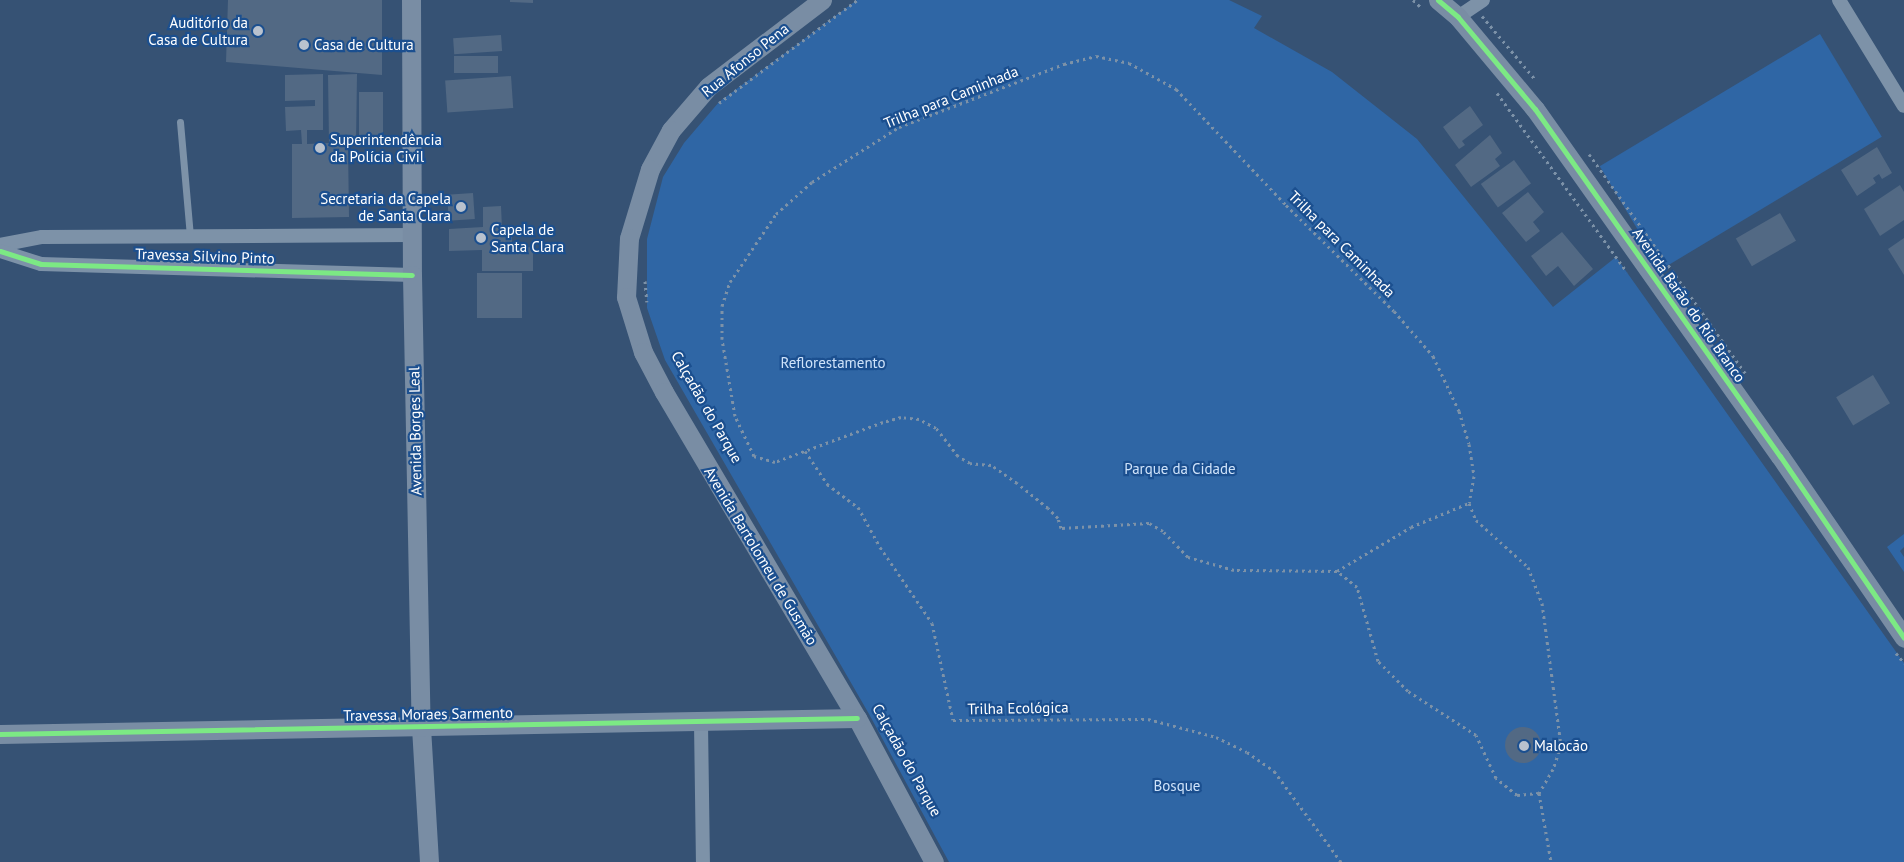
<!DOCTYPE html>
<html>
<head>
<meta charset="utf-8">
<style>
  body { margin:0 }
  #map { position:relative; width:1904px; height:862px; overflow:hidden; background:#365274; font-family:"PT Sans",sans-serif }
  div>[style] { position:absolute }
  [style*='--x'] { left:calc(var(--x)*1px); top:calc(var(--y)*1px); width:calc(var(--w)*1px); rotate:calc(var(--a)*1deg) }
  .green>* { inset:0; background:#2f66a5; transform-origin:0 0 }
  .building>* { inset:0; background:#526984; transform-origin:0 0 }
  .round { border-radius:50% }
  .path>* { height:3px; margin-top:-1.5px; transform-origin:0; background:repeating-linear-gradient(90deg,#7d92a8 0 2.5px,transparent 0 6.5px) }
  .lane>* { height:7px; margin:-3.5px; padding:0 3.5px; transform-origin:3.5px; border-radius:3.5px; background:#7d92a8 }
  .street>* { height:14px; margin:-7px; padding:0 7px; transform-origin:7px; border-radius:7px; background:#7d92a8 }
  .secondary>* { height:19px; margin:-9.5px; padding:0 9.5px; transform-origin:9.5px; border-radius:9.5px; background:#798da4 }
  .cycleway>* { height:5px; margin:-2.5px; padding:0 2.5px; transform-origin:2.5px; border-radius:2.5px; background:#7ce984 }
  .dots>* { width:14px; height:14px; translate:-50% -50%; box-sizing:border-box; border:2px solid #1b4f8f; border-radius:50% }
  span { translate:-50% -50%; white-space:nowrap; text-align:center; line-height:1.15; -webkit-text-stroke:4.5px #1b4f8f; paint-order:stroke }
  .poi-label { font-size:15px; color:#fff }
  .right { translate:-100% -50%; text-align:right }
  .left { translate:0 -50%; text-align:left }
  .street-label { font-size:15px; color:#fff }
  .park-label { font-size:15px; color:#cfe3fa }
</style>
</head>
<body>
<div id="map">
  <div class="green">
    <div style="clip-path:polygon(857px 0,1229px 0,1262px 16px,1254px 28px,1332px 72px,1417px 139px,1553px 307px,1616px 257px,1904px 663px,1904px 862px,949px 862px,869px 714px,665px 360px,647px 308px,647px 239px,663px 177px,684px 143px,719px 102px)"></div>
    <div style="left:1820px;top:34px;width:120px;height:257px;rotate:59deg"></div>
    <div style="clip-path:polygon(1904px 534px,1904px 547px,1900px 551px,1904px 557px,1904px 572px,1887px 547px)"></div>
  </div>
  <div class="building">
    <div style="clip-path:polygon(228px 0,382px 0,382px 75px,226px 62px)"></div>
    <div style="clip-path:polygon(510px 0,533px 0,533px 3px,510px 2px)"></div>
    <div style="left:501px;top:35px;width:16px;height:48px;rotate:86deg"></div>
    <div style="left:498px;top:56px;width:17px;height:44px;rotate:90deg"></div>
    <div style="clip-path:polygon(323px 74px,323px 130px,307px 130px,307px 144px,329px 143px,328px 75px,357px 74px,356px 144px,348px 145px,349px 217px,292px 218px,292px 144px,302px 144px,301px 130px,286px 131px,285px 107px,315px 106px,315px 100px,285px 101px,285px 75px)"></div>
    <div style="left:511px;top:76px;width:32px;height:66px;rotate:86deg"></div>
    <div style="left:359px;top:92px;width:24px;height:54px"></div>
    <div style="clip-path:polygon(1470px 106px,1483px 125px,1462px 141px,1465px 145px,1459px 149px,1443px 127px)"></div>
    <div style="clip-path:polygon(1490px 135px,1502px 153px,1495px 159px,1500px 166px,1471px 187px,1455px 165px)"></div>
    <div style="clip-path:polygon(1877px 147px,1892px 173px,1882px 179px,1879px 174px,1873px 178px,1876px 183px,1857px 196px,1841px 170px)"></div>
    <div style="left:1514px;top:160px;width:29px;height:41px;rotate:54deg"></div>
    <div style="clip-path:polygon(1900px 185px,1904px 192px,1904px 220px,1880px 236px,1864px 209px)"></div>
    <div style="clip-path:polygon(1528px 192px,1544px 212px,1533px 222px,1540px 231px,1526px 242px,1502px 213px)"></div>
    <div style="left:473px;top:193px;width:26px;height:26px;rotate:86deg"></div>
    <div style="clip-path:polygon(501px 206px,502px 228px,512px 228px,512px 248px,533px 247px,533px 271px,482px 271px,482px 250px,449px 251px,449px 229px,483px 227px,483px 207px)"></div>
    <div style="left:1780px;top:213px;width:32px;height:51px;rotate:60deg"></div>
    <div style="clip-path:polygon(1562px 232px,1593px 269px,1574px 286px,1558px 266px,1546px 276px,1531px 256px)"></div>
    <div style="clip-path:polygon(1904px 238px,1904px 275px,1888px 249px)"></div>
    <div style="left:477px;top:273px;width:45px;height:45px"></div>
    <div style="left:1873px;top:375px;width:33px;height:43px;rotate:59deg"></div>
    <div class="round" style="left:1505px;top:727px;width:36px;height:36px"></div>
  </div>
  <div class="path">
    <div style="--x:1413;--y:0;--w:12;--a:42"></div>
    <div style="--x:1482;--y:16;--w:81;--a:50"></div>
    <div style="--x:1497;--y:93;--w:221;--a:54"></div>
    <div style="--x:719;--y:103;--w:172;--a:-36.7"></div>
    <div style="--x:1589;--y:154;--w:269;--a:54.5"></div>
    <div style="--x:645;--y:281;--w:21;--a:85"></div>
    <div style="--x:805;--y:451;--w:40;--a:56"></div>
    <div style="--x:827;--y:484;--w:39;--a:37"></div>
    <div style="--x:858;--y:507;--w:46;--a:61.2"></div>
    <div style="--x:880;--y:547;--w:92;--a:55.6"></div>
    <div style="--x:932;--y:623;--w:99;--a:77.8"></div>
    <div style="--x:953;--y:720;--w:195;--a:-0.3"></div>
    <div style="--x:1148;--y:719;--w:70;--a:14.8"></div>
    <div style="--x:1216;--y:737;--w:34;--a:26"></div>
    <div style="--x:1247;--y:752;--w:33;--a:35"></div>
    <div style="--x:1274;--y:771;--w:113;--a:53.6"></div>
    <div style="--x:1337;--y:571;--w:86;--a:-30.7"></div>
    <div style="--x:1411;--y:527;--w:63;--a:-22.5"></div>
    <div style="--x:1896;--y:653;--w:13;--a:51"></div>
    <div style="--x:1539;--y:793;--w:22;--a:175"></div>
    <div style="--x:1517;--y:795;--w:27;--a:-141"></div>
    <div style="--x:1496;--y:778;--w:47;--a:-114.9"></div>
    <div style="--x:1476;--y:735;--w:81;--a:-147.1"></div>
    <div style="--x:1408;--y:691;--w:42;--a:-135"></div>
    <div style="--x:1378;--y:661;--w:77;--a:-105.8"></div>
    <div style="--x:1357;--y:587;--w:26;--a:-141"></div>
    <div style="--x:1337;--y:571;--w:103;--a:-179.4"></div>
    <div style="--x:1234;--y:570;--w:48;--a:-164.2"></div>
    <div style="--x:1188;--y:557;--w:36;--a:-134"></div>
    <div style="--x:1163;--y:531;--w:16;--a:-150"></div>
    <div style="--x:1149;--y:523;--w:88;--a:176.7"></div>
    <div style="--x:1061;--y:528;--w:10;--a:-107"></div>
    <div style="--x:1058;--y:518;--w:14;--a:-135"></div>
    <div style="--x:1048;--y:508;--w:40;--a:-141"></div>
    <div style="--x:1017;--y:483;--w:32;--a:-145"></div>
    <div style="--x:991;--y:465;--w:21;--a:-175"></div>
    <div style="--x:970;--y:463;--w:14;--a:-150"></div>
    <div style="--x:958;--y:456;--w:36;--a:-128"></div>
    <div style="--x:936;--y:428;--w:19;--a:-152"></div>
    <div style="--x:919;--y:419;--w:18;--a:-174"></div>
    <div style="--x:901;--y:417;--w:19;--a:164"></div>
    <div style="--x:883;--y:422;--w:115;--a:159.7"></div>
    <div style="--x:775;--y:462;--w:22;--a:-164"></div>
    <div style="--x:754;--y:456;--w:44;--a:-115.4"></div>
    <div style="--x:735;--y:416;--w:78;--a:-99.6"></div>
    <div style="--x:722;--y:339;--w:33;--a:-90"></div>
    <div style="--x:722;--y:306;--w:25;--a:-72"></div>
    <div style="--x:730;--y:282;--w:82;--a:-55.9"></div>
    <div style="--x:776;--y:214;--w:48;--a:-41.6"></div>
    <div style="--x:812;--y:182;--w:103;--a:-32.3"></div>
    <div style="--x:899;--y:127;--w:177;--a:-20.9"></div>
    <div style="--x:1064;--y:64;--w:33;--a:-14"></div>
    <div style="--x:1096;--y:56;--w:34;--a:12"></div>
    <div style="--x:1129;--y:63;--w:54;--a:29"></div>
    <div style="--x:1176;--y:89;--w:160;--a:46.5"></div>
    <div style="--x:1286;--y:205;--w:151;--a:44.5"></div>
    <div style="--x:1394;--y:311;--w:60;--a:49.1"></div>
    <div style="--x:1433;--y:356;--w:61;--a:64.7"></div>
    <div style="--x:1459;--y:411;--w:34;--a:73"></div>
    <div style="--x:1469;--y:444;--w:32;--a:81"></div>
    <div style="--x:1474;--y:476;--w:27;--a:100"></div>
    <div style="--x:1469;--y:503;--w:18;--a:68"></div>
    <div style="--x:1476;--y:520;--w:70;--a:42.1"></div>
    <div style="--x:1528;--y:567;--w:39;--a:69"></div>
    <div style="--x:1542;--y:603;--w:143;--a:82.4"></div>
    <div style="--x:1561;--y:745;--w:25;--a:108"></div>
    <div style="--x:1553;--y:769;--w:28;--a:120"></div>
    <div style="--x:1539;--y:793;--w:70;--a:80.1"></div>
  </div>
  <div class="lane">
    <div style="--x:180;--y:122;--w:115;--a:85"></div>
  </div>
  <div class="street">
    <div style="--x:1839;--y:0;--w:124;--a:58.5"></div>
    <div style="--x:1458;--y:17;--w:30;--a:-34"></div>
    <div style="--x:0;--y:245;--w:43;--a:-10.8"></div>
    <div style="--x:42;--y:237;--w:369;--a:-0.3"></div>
    <div style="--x:0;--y:251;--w:43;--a:17.6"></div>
    <div style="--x:41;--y:264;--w:371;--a:1.7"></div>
    <div style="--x:701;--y:723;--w:139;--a:89.2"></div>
  </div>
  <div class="secondary">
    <div style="--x:411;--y:0;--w:275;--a:89.8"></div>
    <div style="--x:412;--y:275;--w:452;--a:88.9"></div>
    <div style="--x:421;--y:727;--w:135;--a:86.6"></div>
    <div style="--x:822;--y:0;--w:143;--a:142.7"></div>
    <div style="--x:708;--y:87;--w:57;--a:130.7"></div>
    <div style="--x:671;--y:130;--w:44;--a:118.3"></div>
    <div style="--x:650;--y:169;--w:72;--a:106.9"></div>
    <div style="--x:629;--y:238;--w:59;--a:92.9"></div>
    <div style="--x:626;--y:297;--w:58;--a:72.8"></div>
    <div style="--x:643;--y:352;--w:45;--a:62.3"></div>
    <div style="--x:664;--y:392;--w:379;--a:59.4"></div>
    <div style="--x:857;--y:718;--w:163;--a:61.9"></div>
    <div style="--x:1438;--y:0;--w:26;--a:40"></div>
    <div style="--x:1458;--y:17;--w:120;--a:50.1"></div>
    <div style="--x:1535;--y:109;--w:425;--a:54.8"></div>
    <div style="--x:1780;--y:456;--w:220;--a:55.7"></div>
    <div style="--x:0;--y:734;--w:857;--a:-1.07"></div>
  </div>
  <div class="cycleway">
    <div style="--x:1438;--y:0;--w:26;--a:40"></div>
    <div style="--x:1458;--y:17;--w:120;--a:50.1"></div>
    <div style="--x:1535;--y:109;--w:425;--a:54.8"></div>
    <div style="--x:1780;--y:456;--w:220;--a:55.7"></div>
    <div style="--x:0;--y:251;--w:43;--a:17.6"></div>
    <div style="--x:41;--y:264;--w:371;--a:1.7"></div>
    <div style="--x:0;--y:734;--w:857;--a:-1.07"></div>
  </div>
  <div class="dots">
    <div style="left:258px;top:31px;background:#b9c2ce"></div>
    <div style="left:304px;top:45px;background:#b9c2ce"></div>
    <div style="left:320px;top:148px;background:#b9c2ce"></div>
    <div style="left:461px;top:207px;background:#b9c2ce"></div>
    <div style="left:481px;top:238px;background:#b9c2ce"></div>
    <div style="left:1524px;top:746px;background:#b9c2ce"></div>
  </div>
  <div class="poi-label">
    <span class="right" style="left:248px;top:31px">Auditório da<br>Casa de Cultura</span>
    <span class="left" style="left:314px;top:45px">Casa de Cultura</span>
    <span class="left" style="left:330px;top:148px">Superintendência<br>da Polícia Civil</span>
    <span class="right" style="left:451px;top:207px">Secretaria da Capela<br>de Santa Clara</span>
    <span class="left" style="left:491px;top:238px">Capela de<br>Santa Clara</span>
    <span class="left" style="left:1534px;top:746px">Malocão</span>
  </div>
  <div class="street-label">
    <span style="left:745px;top:60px;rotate:-39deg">Rua Afonso Pena</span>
    <span style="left:951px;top:97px;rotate:-22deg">Trilha para Caminhada</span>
    <span style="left:1342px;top:244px;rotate:45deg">Trilha para Caminhada</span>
    <span style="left:205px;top:256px;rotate:2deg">Travessa Silvino Pinto</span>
    <span style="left:1689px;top:305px;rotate:55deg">Avenida Barão do Rio Branco</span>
    <span style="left:707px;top:407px;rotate:60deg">Calçadão do Parque</span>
    <span style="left:415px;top:431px;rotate:-91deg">Avenida Borges Leal</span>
    <span style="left:761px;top:556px;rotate:59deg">Avenida Bartolomeu de Gusmão</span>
    <span style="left:1018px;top:708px;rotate:-1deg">Trilha Ecológica</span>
    <span style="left:428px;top:714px;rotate:-1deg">Travessa Moraes Sarmento</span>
    <span style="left:907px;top:760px;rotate:61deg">Calçadão do Parque</span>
  </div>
  <div class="park-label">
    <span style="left:833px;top:363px">Reflorestamento</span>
    <span style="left:1180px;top:469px">Parque da Cidade</span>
    <span style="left:1177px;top:786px">Bosque</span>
  </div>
</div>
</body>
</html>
